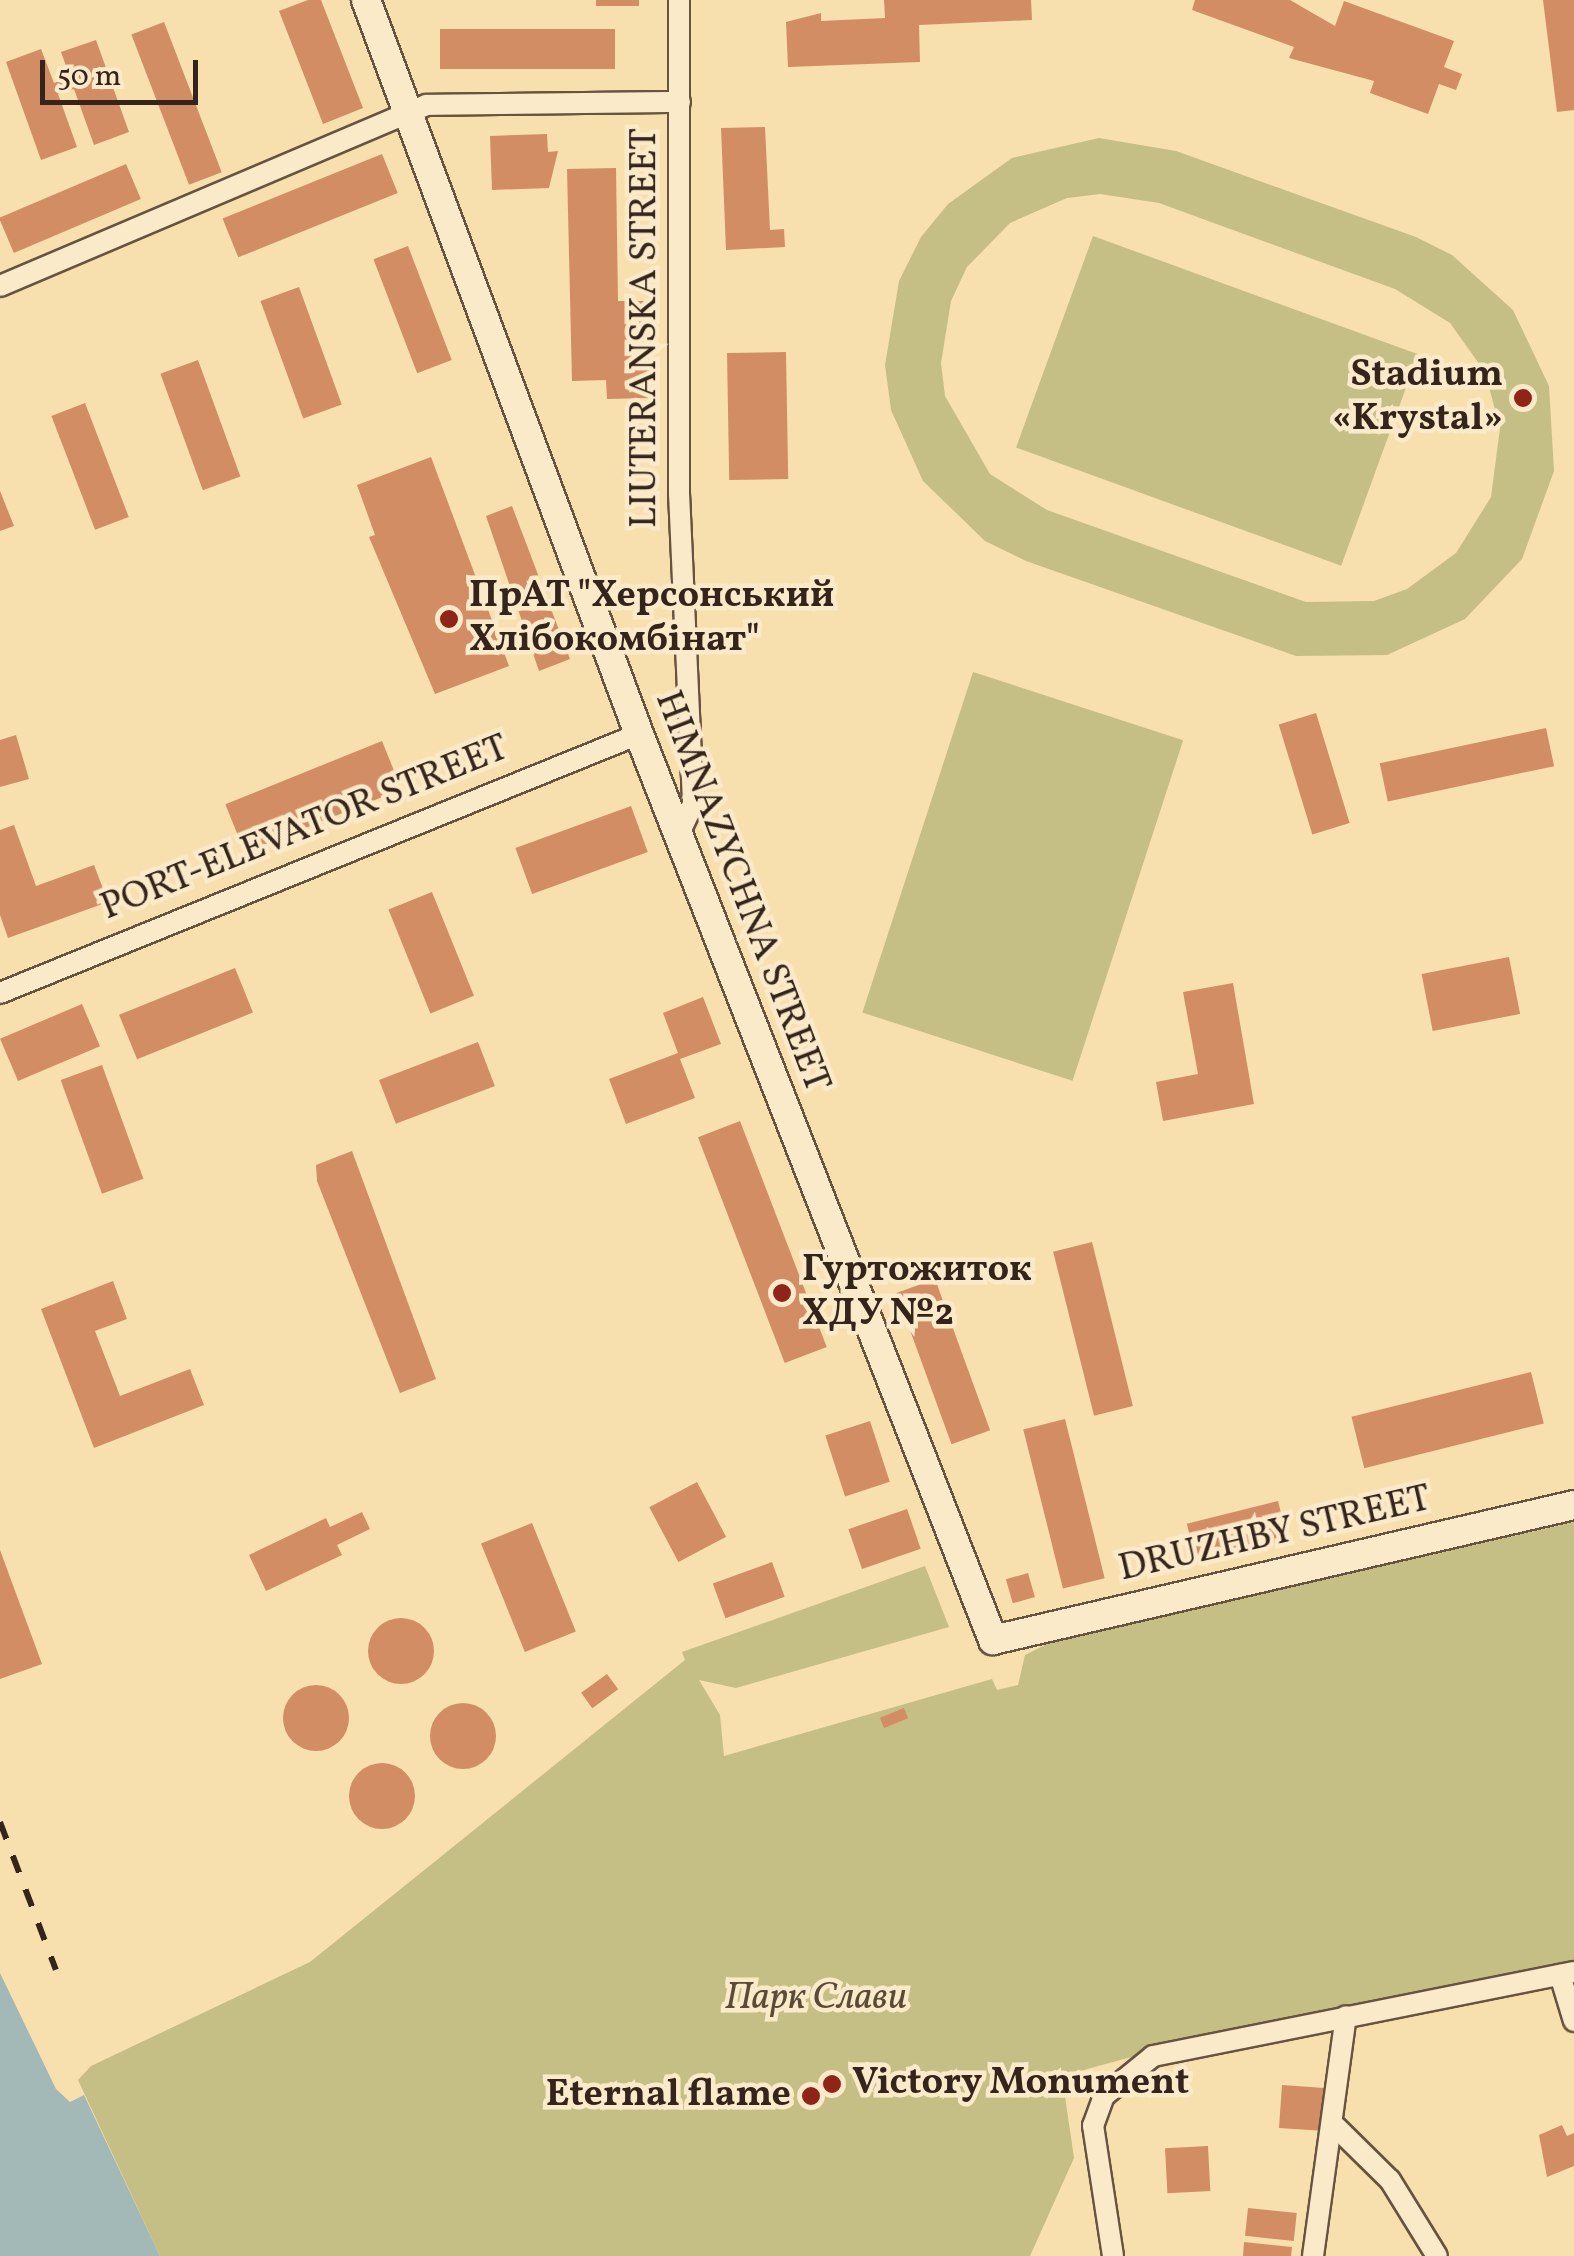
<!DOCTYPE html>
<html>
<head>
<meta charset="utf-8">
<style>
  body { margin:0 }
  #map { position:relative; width:1574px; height:2256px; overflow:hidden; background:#f8dfae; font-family:Vollkorn,serif }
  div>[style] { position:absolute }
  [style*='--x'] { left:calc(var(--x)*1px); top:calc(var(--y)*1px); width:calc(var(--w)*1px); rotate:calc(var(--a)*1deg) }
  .green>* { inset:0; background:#c5bf85; transform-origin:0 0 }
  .water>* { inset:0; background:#a3b9b7 }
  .building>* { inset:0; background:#d28d65; transform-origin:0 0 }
  .round { border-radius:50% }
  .roads { filter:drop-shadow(2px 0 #665340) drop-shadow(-2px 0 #665340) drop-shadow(0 2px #665340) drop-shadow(0 -2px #665340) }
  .street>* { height:20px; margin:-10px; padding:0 10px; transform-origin:10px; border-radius:10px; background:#faeaca }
  .secondary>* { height:28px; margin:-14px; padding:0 14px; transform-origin:14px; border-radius:14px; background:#faeaca }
  .rail>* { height:6px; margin-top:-3px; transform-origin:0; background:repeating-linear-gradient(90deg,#35241b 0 18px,transparent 0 36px) }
  .dots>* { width:28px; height:28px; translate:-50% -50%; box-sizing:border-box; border:5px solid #faeaca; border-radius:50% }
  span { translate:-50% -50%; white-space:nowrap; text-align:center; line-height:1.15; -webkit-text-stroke:9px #faeaca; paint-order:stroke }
  .street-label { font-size:38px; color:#35241b }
  .poi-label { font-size:38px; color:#35241b; font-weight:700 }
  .right { translate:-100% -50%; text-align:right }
  .left { translate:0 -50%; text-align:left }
  .park-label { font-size:38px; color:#594b36; font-style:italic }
  .scale { position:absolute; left:40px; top:60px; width:158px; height:45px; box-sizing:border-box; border:5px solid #35241b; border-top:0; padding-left:12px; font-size:30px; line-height:35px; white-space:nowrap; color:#35241b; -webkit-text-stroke:8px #faeaca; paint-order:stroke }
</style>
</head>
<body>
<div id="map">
  <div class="green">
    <div style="clip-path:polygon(evenodd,1099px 138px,1176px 151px,1416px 237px,1452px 255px,1513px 310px,1549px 386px,1554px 471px,1522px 559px,1465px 619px,1387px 655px,1296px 656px,1026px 561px,985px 541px,923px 481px,891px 410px,885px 365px,899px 281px,921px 237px,948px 204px,1012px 158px,1099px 138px,1100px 194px,1159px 203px,1395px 289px,1450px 323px,1485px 372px,1500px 428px,1491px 497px,1456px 553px,1407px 589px,1374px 601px,1306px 602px,1047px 510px,990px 474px,945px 396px,941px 363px,951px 301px,967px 267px,1010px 223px,1067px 198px,1100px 194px)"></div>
    <div style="left:1093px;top:236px;width:346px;height:225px;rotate:20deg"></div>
    <div style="left:973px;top:672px;width:221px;height:358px;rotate:18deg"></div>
    <div style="clip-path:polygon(1574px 1522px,1574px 1965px,1215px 2034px,1062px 2076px,1074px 2158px,1030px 2256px,160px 2256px,78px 2080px,91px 2066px,310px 1962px,685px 1660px,682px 1652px,925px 1566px,949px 1627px,736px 1688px,699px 1680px,720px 1715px,724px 1756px,992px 1679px,997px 1690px,1018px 1685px,1025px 1655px,1051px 1642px)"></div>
  </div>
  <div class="water">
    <div style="clip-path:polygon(0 1973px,56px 2089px,70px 2102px,84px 2095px,160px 2256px,0 2256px)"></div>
  </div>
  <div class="building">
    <div style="clip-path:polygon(308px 0,321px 0,363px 108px,323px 124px,279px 11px)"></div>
    <div style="left:596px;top:0;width:43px;height:6px"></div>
    <div style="clip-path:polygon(884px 0,1031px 0,1032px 20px,919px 25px,920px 62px,788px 67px,786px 22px,821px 13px,821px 21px,885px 18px)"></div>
    <div style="clip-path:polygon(1195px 0,1290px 0,1335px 26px,1344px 1px,1454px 41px,1444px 67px,1462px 74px,1456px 90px,1439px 84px,1428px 114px,1370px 93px,1374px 81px,1289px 58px,1294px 47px,1192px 10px)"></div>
    <div style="clip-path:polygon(1543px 0,1574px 0,1574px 110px,1557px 112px)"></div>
    <div style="left:164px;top:22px;width:161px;height:35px;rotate:69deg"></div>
    <div style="left:615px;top:29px;width:40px;height:175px;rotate:90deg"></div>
    <div style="clip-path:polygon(96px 40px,129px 132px,94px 145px,74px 89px,58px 94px,77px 147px,41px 160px,6px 62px,41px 49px,54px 83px,70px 77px,61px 52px)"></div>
    <div style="clip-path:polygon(765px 127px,770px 230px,784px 229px,785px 247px,726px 250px,721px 128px)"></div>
    <div style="clip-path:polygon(547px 134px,548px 152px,558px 151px,549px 188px,492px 190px,490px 136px)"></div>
    <div style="left:382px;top:154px;width:42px;height:172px;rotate:68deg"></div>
    <div style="left:126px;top:164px;width:38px;height:138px;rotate:67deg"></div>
    <div style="clip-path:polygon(616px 168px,618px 301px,648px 301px,650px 398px,607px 399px,606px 380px,572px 381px,567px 169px)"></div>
    <div style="left:408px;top:246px;width:122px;height:37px;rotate:69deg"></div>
    <div style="left:299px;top:287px;width:125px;height:41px;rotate:70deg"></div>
    <div style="left:786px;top:352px;width:127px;height:59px;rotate:89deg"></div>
    <div style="left:198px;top:360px;width:124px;height:40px;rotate:70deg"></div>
    <div style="left:85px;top:403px;width:122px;height:36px;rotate:69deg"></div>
    <div style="clip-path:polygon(431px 457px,509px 666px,435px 694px,369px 537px,375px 535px,357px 485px)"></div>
    <div style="clip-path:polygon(0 491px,14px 526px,0 531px)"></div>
    <div style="clip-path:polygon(512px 506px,570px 659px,539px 671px,486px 516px)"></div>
    <div style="left:1316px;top:713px;width:115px;height:39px;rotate:73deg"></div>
    <div style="left:1546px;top:728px;width:39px;height:170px;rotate:78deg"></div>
    <div style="clip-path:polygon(16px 735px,29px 779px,0 787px,0 740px)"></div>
    <div style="left:382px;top:741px;width:52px;height:169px;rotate:68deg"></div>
    <div style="left:631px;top:806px;width:49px;height:123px;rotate:70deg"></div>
    <div style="clip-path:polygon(14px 825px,36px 886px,94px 865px,108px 902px,8px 938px,0 915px,0 830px)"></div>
    <div style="left:432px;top:892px;width:112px;height:47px;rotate:68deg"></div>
    <div style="left:1509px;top:957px;width:58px;height:89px;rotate:79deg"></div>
    <div style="left:235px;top:968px;width:48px;height:125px;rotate:68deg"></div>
    <div style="clip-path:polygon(1233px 983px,1254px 1104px,1163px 1121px,1156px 1082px,1198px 1074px,1183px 992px)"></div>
    <div style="clip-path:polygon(703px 997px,721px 1044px,680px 1059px,695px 1098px,626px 1124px,609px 1079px,678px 1053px,663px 1013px)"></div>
    <div style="left:82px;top:1004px;width:46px;height:89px;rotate:67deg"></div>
    <div style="left:478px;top:1042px;width:47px;height:106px;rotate:69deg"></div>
    <div style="left:102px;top:1065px;width:121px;height:44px;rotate:70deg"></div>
    <div style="left:740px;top:1121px;width:242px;height:45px;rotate:69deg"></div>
    <div style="clip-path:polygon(352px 1151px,436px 1379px,400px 1393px,317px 1181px,316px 1165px)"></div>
    <div style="left:1092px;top:1242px;width:169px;height:40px;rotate:76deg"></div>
    <div style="left:935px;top:1279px;width:161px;height:41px;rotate:70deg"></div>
    <div style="clip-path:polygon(113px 1281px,127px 1319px,95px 1331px,120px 1396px,190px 1369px,204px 1405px,94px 1448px,41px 1309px)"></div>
    <div style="left:1531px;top:1372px;width:53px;height:185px;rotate:76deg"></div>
    <div style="left:1065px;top:1419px;width:164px;height:43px;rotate:76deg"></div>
    <div style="left:870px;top:1421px;width:64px;height:47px;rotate:72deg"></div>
    <div style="left:697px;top:1482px;width:62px;height:54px;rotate:62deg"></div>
    <div style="left:1278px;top:1501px;width:40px;height:94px;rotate:76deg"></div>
    <div style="left:907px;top:1509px;width:42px;height:62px;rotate:71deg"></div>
    <div style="clip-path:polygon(362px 1512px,370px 1529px,337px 1545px,342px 1555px,266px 1591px,249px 1555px,326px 1518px,330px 1527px)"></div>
    <div style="left:532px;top:1523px;width:117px;height:55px;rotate:68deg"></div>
    <div style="clip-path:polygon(0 1550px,42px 1664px,0 1679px)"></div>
    <div style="left:772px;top:1562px;width:37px;height:63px;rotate:70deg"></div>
    <div style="left:1028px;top:1573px;width:25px;height:23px;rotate:74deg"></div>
    <div class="round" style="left:368px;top:1618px;width:66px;height:66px"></div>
    <div style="left:607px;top:1674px;width:19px;height:32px;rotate:54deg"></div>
    <div class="round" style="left:283px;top:1685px;width:66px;height:66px"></div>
    <div class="round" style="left:430px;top:1703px;width:66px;height:66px"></div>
    <div style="left:904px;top:1708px;width:11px;height:26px;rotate:68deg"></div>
    <div class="round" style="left:349px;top:1763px;width:66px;height:66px"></div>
    <div style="left:1282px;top:2085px;width:46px;height:43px;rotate:4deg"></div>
    <div style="clip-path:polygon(1562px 2125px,1567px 2136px,1574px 2133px,1574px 2166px,1547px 2177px,1539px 2135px)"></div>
    <div style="left:1208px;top:2146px;width:45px;height:43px;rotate:87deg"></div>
    <div style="left:1248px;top:2208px;width:49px;height:28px;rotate:6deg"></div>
    <div style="clip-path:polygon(1244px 2242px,1292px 2247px,1291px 2256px,1243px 2256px)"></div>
  </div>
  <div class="roads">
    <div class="street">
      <div style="--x:679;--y:0;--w:493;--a:90"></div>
      <div style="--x:679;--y:493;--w:311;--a:87.4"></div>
      <div style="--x:693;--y:804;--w:31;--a:115"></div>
      <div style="--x:0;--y:286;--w:463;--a:-23"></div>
      <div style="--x:426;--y:105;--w:254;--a:-0.7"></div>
      <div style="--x:0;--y:993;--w:689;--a:-22.06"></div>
      <div style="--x:1560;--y:1975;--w:48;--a:73.1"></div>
      <div style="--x:1336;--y:2127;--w:76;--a:44.5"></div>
      <div style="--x:1390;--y:2180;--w:89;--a:58.3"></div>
      <div style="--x:1113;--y:2256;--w:132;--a:-98.7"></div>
      <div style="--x:1093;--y:2126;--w:32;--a:-70"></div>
      <div style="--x:1104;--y:2096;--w:63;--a:-39.2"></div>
      <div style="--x:1153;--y:2056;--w:429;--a:-11.3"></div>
      <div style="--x:1313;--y:2256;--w:242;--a:-82.2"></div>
    </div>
    <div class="secondary">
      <div style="--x:366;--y:0;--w:783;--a:69.6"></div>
      <div style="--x:639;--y:734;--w:973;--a:68.66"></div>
      <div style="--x:993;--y:1640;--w:596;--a:-13.08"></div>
    </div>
  </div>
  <div class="rail">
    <div style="--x:0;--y:1822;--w:158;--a:69.3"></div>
  </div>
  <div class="dots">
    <div style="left:1523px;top:398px;background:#8f2418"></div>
    <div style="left:449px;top:619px;background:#8f2418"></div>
    <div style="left:782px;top:1293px;background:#8f2418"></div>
    <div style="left:832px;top:2084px;background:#8f2418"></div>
    <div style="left:811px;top:2096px;background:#8f2418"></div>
  </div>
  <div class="street-label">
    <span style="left:646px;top:328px;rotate:-90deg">LIUTERANSKA STREET</span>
    <span style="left:305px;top:829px;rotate:-22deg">PORT-ELEVATOR STREET</span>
    <span style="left:741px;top:892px;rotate:69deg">HIMNAZYCHNA STREET</span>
    <span style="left:1275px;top:1535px;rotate:-13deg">DRUZHBY STREET</span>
  </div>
  <div class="poi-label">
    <span class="right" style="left:1503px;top:398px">Stadium<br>«Krystal»</span>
    <span class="left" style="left:469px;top:619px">ПрАТ "Херсонський<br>Хлібокомбінат"</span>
    <span class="left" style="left:802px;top:1293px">Гуртожиток<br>ХДУ №2</span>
    <span class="left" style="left:852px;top:2084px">Victory Monument</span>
    <span class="right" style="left:791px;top:2096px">Eternal flame</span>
  </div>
  <div class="park-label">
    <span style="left:816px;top:1999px">Парк Слави</span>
  </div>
  <div class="scale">50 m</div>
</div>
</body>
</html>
